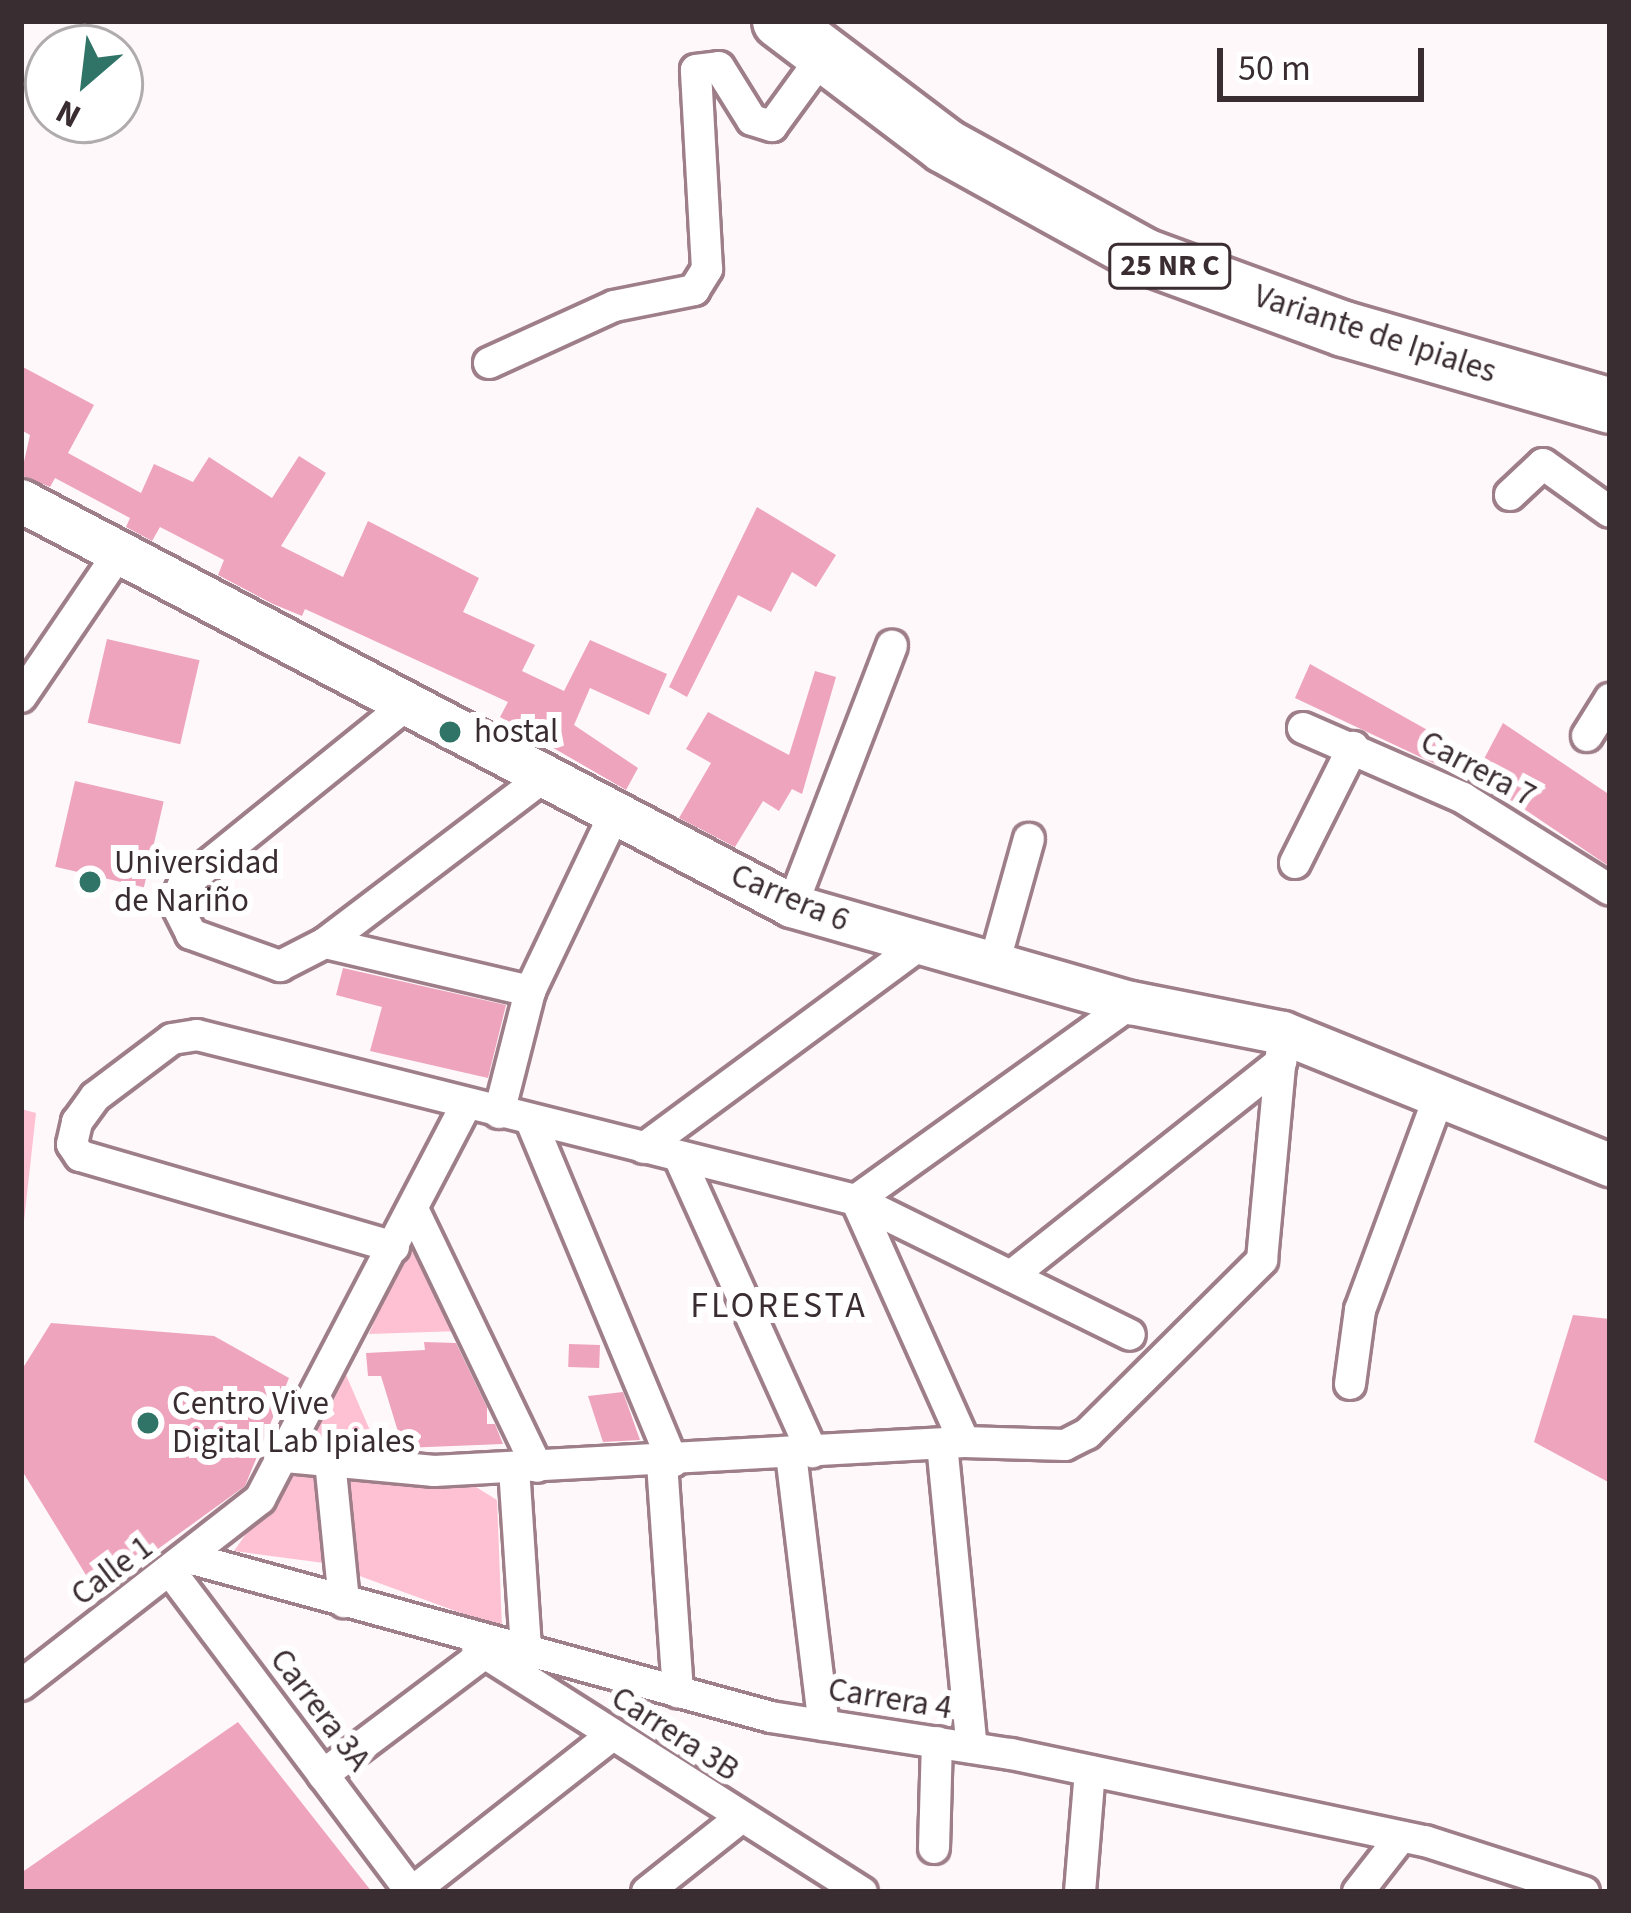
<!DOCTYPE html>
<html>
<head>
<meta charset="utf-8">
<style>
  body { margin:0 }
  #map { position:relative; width:1631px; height:1913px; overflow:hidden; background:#fff8fa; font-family:"Source Sans 3",sans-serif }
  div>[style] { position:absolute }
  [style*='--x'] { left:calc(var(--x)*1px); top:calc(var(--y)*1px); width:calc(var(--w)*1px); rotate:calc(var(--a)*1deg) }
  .green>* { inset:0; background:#fdc1d3 }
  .building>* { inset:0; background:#eea4bc; transform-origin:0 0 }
  .roads { filter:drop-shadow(3px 0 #9e7e88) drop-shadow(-3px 0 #9e7e88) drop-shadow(0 3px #9e7e88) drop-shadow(0 -3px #9e7e88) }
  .street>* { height:30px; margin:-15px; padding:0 15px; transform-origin:15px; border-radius:15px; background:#fff }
  .secondary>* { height:42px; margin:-21px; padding:0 21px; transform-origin:21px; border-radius:21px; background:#fff }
  .highway>* { height:54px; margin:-27px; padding:0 27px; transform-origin:27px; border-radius:27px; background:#fff }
  .dots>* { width:33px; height:33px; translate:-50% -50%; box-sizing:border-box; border:6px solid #fff; border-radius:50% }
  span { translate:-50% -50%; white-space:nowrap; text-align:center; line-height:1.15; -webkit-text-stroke:12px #fff; paint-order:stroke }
  .shield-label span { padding:3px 9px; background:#fff; border:3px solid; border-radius:9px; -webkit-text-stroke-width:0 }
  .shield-label { font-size:30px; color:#3a2d31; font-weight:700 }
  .street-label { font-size:33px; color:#3a2d31 }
  .poi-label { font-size:33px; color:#3a2d31 }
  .left { translate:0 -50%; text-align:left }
  .neighbourhood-label { font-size:36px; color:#3a2d31; letter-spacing:3px }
  .frame { position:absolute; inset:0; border:24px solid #3a2d31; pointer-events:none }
  .north { position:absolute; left:24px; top:24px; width:120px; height:120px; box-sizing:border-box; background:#fff; border:3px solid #b0abad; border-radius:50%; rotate:208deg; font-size:33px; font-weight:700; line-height:48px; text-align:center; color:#3a2d31 }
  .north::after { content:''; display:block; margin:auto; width:42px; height:54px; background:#307467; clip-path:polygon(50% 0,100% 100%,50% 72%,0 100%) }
  .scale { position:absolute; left:1217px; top:48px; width:207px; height:54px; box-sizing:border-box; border:6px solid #3a2d31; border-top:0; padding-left:15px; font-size:36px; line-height:42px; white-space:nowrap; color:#3a2d31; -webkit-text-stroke:9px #fff; paint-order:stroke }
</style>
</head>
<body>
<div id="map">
  <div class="green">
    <div style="clip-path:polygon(21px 1109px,36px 1113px,21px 1248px)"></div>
    <div style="clip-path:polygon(412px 1227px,460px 1331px,369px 1334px)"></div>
    <div style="clip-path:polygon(343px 1368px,382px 1458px,308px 1441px)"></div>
    <div style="clip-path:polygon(296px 1462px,315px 1475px,324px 1563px,234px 1551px)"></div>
    <div style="clip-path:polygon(350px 1478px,468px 1482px,497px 1500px,502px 1628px,346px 1571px,338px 1492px)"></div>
  </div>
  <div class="building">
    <div style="clip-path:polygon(21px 366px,94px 405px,68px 453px,141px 493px,154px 464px,193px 482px,209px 457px,272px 498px,299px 456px,326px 473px,281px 546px,343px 577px,368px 521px,479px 578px,463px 612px,535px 645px,522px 671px,564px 691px,590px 640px,667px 674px,649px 715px,590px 688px,574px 725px,638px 768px,626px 790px,500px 717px,508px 702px,305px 609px,302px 616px,273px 604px,218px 575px,224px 560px,160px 527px,152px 541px,126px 527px,130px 518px,55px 478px,50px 487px,21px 475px,30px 435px,21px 430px)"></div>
    <div style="clip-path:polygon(757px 507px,836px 555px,816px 587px,792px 572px,771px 612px,738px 595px,687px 697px,669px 687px)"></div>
    <div style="left:107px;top:639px;width:95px;height:86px;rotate:13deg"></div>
    <div style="clip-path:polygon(1310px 664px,1479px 759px,1467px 779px,1295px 698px)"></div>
    <div style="clip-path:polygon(815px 671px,836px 677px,802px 794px,792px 789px,779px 811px,763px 801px,735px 847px,679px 818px,711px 763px,686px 749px,708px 712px,789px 755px)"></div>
    <div style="clip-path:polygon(1503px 723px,1610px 795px,1610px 867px,1475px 776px)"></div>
    <div style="left:75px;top:781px;width:91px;height:88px;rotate:13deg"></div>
    <div style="clip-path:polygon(343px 968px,506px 1005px,488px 1078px,370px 1051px,382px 1007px,336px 995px)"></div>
    <div style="clip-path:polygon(1573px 1315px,1610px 1319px,1610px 1483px,1534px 1442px)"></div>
    <div style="clip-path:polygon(51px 1323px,214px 1336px,289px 1378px,245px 1486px,97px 1593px,21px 1469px,21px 1371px)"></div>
    <div style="clip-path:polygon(424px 1342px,456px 1343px,487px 1407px,487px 1424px,495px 1424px,503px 1444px,403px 1448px,381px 1376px,368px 1376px,366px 1353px,425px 1350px)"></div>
    <div style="left:569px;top:1344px;width:31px;height:23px;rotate:2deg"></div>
    <div style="clip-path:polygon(623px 1392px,640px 1440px,603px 1442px,588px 1396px)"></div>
    <div style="clip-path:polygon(238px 1722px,372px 1892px,21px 1892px,21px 1873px)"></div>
  </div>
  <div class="roads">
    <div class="street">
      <div style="--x:489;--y:363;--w:137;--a:-24.5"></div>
      <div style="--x:614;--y:306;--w:82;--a:-11.3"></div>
      <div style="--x:694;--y:290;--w:25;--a:-58"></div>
      <div style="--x:707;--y:269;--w:199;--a:-93.2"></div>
      <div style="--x:696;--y:70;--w:23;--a:-7"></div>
      <div style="--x:719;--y:67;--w:62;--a:58.1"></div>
      <div style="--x:752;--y:120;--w:21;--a:17"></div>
      <div style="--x:772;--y:126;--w:87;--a:-53.9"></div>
      <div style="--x:1510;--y:495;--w:45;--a:-43.2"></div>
      <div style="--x:1543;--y:464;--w:82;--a:35.6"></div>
      <div style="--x:21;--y:697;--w:174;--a:-55.8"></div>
      <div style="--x:405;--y:706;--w:285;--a:141.1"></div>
      <div style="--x:183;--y:885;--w:19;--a:115"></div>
      <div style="--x:175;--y:902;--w:36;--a:63"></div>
      <div style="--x:191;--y:934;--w:95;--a:19.8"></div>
      <div style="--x:280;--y:966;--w:51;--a:-27.1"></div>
      <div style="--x:325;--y:943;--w:271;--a:-37.2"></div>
      <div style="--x:1303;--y:728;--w:175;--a:23.6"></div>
      <div style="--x:1463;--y:798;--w:173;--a:32"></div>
      <div style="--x:1587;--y:736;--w:44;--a:-58.1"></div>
      <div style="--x:1295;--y:863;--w:130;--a:-63.4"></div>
      <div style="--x:792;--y:906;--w:279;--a:-69"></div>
      <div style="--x:325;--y:943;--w:211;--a:13.2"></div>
      <div style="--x:994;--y:964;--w:130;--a:-74.4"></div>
      <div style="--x:499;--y:1113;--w:126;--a:-75.7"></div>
      <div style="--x:530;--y:991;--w:195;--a:-64.5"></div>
      <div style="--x:531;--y:1121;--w:369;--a:67.4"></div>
      <div style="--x:644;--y:1148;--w:340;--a:-36.4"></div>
      <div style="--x:679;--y:1157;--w:324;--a:65.7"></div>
      <div style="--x:856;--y:1200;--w:305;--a:26.2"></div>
      <div style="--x:856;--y:1200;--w:265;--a:65.9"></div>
      <div style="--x:413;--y:1209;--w:286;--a:64.3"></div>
      <div style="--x:394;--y:1247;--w:327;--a:-163.8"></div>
      <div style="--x:80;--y:1156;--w:14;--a:-124"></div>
      <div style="--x:72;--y:1144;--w:23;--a:-77"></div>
      <div style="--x:77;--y:1122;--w:31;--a:-54"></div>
      <div style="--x:95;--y:1097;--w:96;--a:-37"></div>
      <div style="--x:172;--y:1039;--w:25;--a:-9"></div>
      <div style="--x:197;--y:1035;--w:679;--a:14.06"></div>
      <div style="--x:856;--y:1200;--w:338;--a:-35.6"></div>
      <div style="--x:1011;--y:1276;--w:345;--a:-38.4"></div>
      <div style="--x:1350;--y:1384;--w:75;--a:-82.3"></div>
      <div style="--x:1360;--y:1310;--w:233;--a:-69.7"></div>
      <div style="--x:942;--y:1444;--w:305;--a:84.4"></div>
      <div style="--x:791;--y:1454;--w:273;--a:83.1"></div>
      <div style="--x:286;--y:1457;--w:149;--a:5.4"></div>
      <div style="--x:434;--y:1471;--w:531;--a:-3.13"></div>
      <div style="--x:964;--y:1442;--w:101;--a:1.7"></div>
      <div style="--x:1065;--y:1445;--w:25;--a:-27"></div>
      <div style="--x:1087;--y:1434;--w:247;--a:-44.8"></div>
      <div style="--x:1262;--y:1260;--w:228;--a:-84.7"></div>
      <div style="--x:330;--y:1461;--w:142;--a:84.3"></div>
      <div style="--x:662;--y:1463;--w:230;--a:86"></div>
      <div style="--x:514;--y:1468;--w:183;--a:86.2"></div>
      <div style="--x:189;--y:1558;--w:603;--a:15.28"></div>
      <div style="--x:771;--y:1717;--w:243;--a:8.8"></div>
      <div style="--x:1011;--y:1754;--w:423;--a:11.9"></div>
      <div style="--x:1425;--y:1841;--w:167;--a:17.8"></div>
      <div style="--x:171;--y:1572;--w:400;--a:53.1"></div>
      <div style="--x:477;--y:1648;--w:456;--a:32.4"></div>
      <div style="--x:21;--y:1685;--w:303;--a:-37.9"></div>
      <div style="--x:260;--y:1499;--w:445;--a:-62.4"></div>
      <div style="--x:323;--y:1775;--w:203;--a:-37"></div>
      <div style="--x:934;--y:1848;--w:106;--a:-88.4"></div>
      <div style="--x:412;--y:1892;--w:253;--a:-38.1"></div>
      <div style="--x:647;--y:1892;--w:117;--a:-38.4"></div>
      <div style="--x:1080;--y:1892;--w:121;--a:-85.3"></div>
      <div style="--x:1358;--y:1892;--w:70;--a:-52"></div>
    </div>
    <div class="secondary">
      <div style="--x:21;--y:501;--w:871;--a:27.71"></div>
      <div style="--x:792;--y:906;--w:353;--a:16"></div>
      <div style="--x:1131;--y:1003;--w:155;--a:11.2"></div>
      <div style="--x:1283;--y:1033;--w:353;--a:22"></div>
    </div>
    <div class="highway">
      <div style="--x:780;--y:21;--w:207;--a:37.1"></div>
      <div style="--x:945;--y:146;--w:227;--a:28.9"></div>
      <div style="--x:1144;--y:256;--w:213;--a:20.1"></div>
      <div style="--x:1344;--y:329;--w:277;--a:16.1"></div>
    </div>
  </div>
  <div class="dots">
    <div style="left:450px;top:732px;background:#307467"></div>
    <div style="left:90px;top:882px;background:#307467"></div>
    <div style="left:148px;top:1423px;background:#307467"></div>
  </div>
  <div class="shield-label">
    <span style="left:1170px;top:266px">25 NR C</span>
  </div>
  <div class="street-label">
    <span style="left:1375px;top:334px;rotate:18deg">Variante de Ipiales</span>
    <span style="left:1478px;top:769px;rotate:28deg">Carrera 7</span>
    <span style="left:790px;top:898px;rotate:23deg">Carrera 6</span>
    <span style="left:112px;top:1571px;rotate:-37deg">Calle 1</span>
    <span style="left:890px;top:1699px;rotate:9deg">Carrera 4</span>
    <span style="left:320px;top:1710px;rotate:53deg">Carrera 3A</span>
    <span style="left:675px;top:1734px;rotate:33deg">Carrera 3B</span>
  </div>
  <div class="poi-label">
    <span class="left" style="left:474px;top:732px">hostal</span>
    <span class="left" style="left:114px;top:882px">Universidad<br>de Nariño</span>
    <span class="left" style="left:172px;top:1423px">Centro Vive<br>Digital Lab Ipiales</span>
  </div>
  <div class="neighbourhood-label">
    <span style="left:779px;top:1306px">FLORESTA</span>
  </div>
  <div class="frame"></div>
  <div class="north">N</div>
  <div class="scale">50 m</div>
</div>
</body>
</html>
